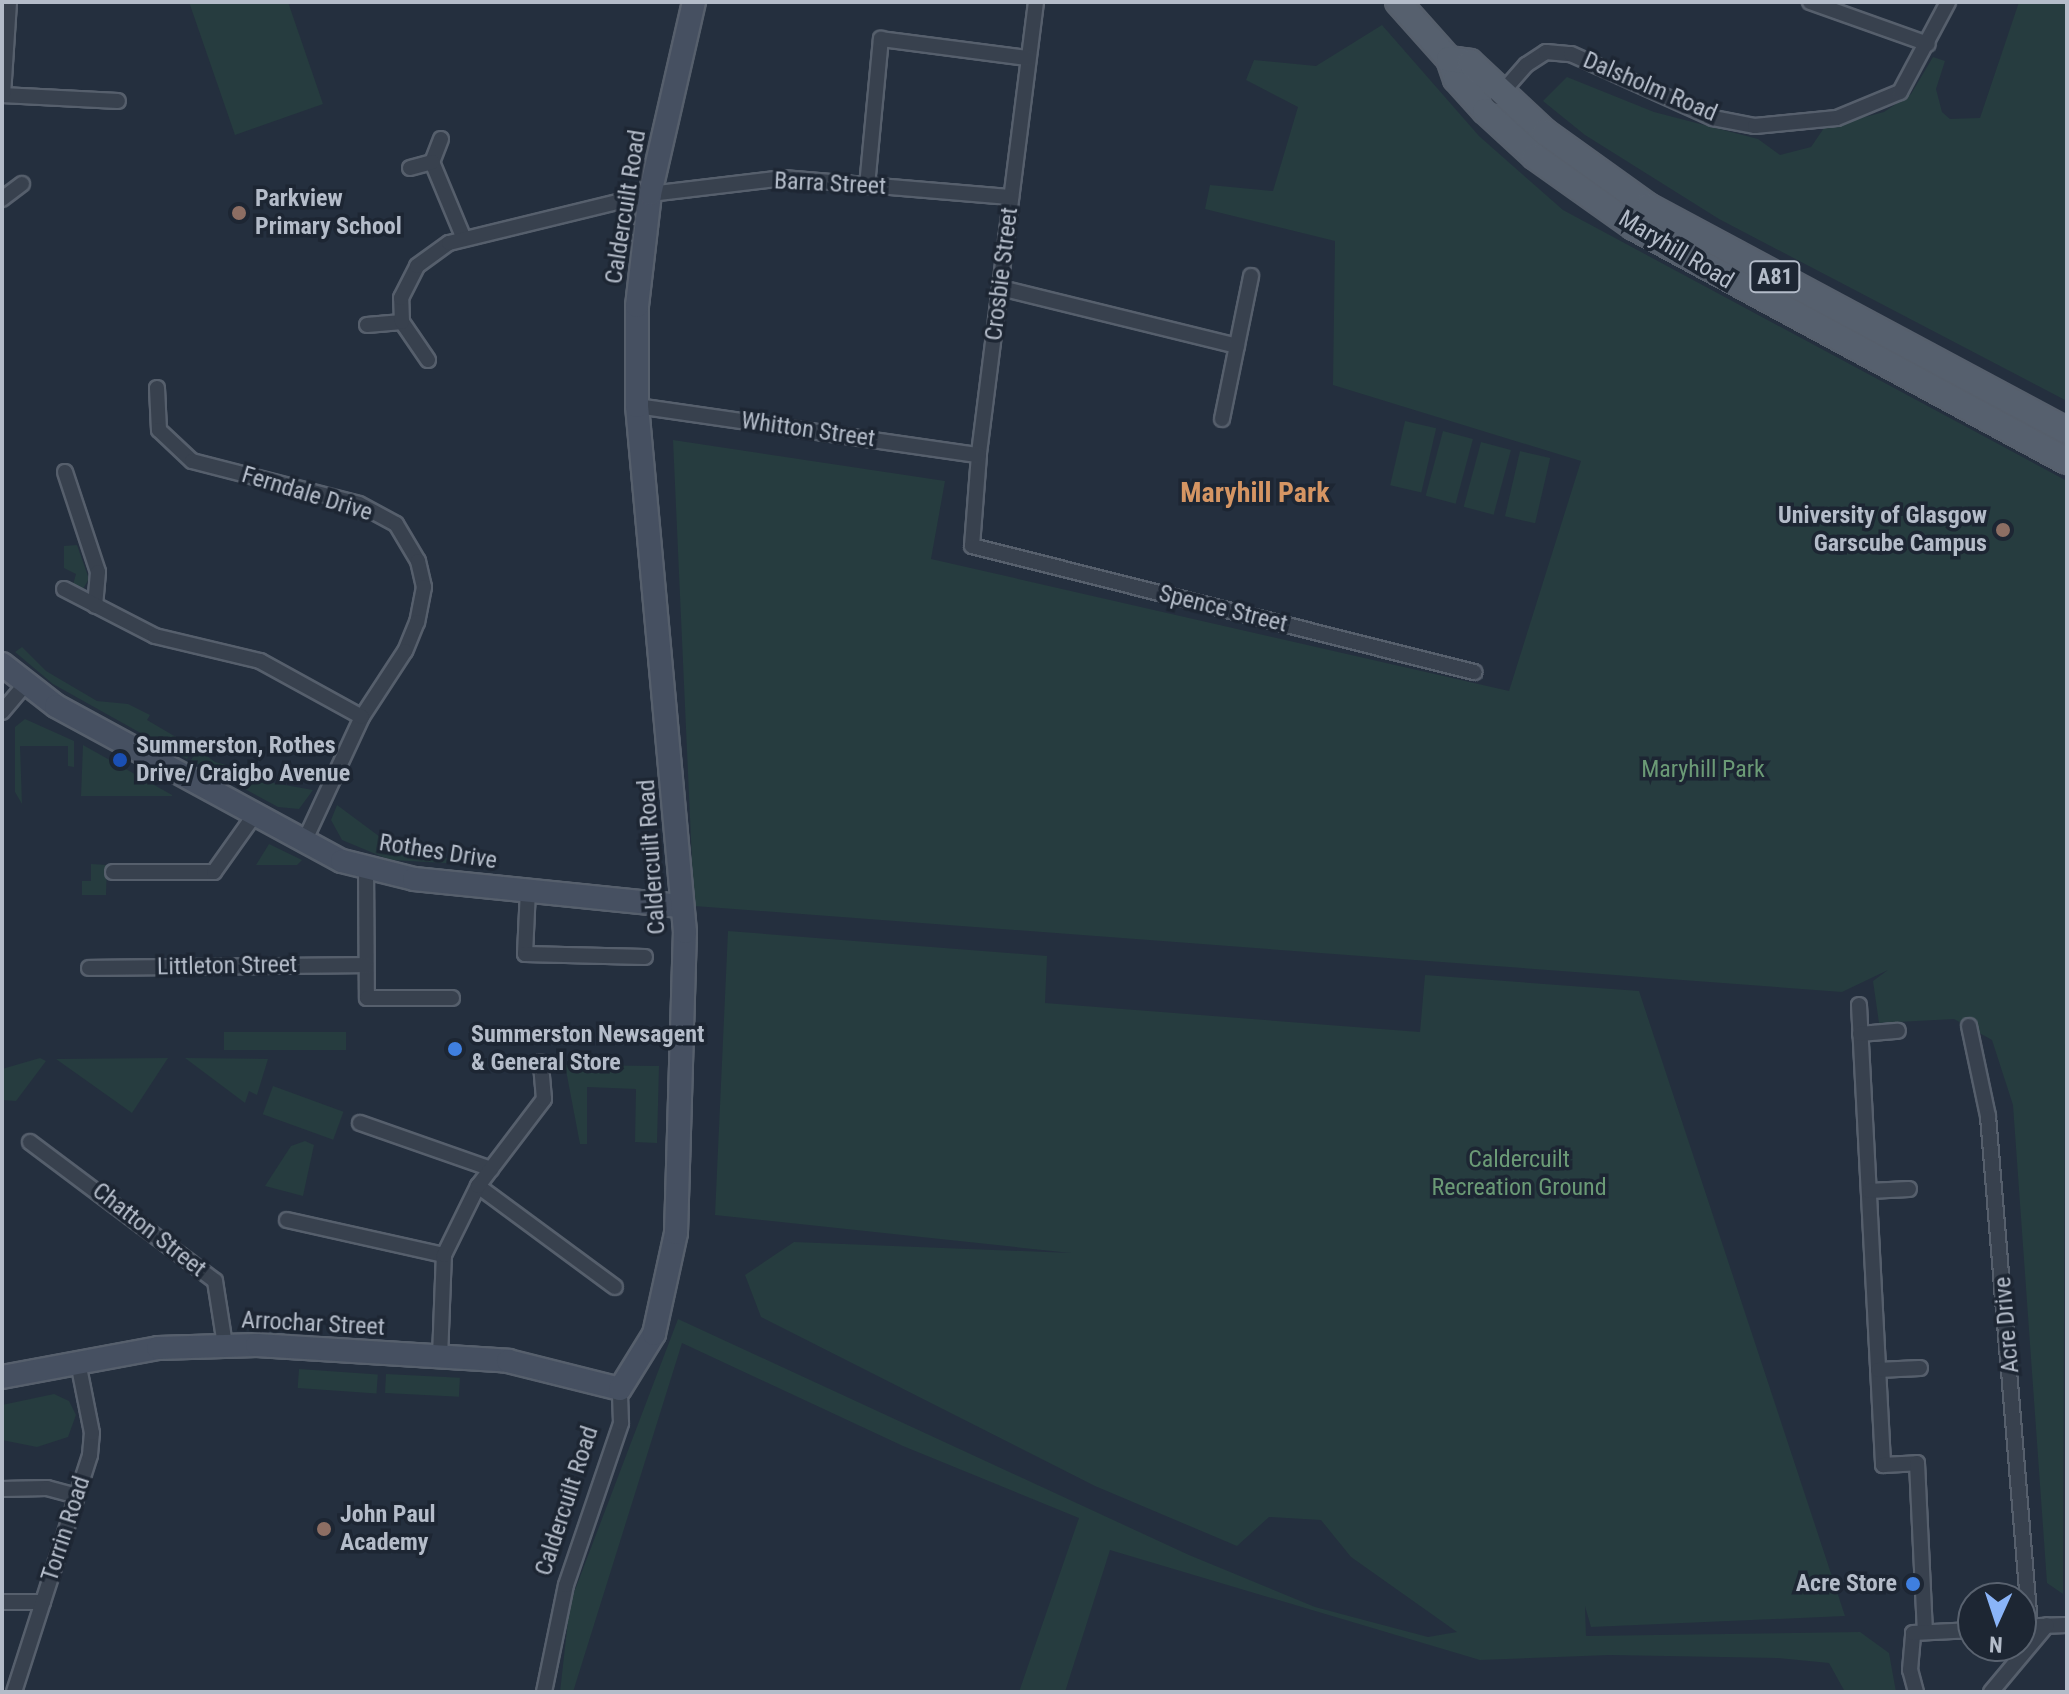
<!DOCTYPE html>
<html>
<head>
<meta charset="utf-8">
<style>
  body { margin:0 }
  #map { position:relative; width:2069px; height:1694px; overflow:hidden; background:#242f3e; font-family:"Roboto Condensed",sans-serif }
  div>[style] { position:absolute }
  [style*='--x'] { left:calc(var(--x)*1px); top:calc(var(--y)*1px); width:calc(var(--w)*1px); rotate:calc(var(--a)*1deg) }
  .green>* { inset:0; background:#263c3f; transform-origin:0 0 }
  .roads { filter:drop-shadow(2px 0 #565f6c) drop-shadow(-2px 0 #565f6c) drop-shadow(0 2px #565f6c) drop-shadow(0 -2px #565f6c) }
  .street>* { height:14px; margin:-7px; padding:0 7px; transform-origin:7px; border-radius:7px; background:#38414e }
  .secondary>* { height:22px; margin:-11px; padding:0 11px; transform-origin:11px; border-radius:11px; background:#465061 }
  .primary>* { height:24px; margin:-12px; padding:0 12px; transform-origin:12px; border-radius:12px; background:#56606e }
  .dots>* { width:22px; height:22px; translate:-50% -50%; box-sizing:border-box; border:4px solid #1d2633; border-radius:50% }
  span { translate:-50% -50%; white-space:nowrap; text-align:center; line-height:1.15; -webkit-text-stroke:7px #1d2633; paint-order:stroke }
  .shield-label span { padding:2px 6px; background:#1d2633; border:2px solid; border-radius:6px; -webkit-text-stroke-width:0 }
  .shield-label { font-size:22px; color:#b4bcc9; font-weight:700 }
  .street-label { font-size:24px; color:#b4bcc9 }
  .poi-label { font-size:24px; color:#b4bcc9; font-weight:700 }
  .left { translate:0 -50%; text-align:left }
  .right { translate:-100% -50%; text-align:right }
  .park-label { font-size:24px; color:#6b9a76 }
  .quarter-label { font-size:28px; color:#d59563; font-weight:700 }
  .frame { position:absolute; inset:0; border:4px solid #b4bcc9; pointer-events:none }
  .north { position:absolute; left:1957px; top:1582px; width:80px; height:80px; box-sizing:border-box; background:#1d2633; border:2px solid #59626f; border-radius:50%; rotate:183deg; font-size:22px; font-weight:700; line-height:32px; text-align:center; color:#b4bcc9 }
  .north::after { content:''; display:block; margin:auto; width:28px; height:36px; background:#8ab4f8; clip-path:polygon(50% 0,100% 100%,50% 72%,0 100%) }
</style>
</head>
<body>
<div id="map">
  <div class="green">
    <div style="clip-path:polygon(189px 2px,288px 2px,323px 104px,235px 135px)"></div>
    <div style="clip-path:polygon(2019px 2px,2067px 2px,2067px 401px,1719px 219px,1585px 135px,1543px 101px,1567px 77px,1654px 112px,1758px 139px,1780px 155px,1811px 147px,1824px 128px,1884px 112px,1911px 94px,1933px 57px,1945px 61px,1936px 89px,1942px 112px,1950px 119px,1980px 118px)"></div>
    <div style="clip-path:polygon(1382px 25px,1479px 136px,1563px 210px,2067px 481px,2063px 1594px,2047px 1583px,2013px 1105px,1992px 1040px,1954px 1019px,1879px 1023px,1873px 981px,1888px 970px,1842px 992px,694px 906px,673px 440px,945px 481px,931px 559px,1509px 691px,1581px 461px,1333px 385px,1335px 241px,1205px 209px,1210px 185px,1273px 191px,1298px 107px,1246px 80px,1254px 60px,1316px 66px)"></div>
    <div style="left:1405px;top:421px;width:32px;height:66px;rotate:13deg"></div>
    <div style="left:1443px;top:431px;width:31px;height:67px;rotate:15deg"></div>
    <div style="left:1481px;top:442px;width:31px;height:67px;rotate:15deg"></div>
    <div style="left:1520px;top:451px;width:31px;height:67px;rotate:13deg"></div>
    <div style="clip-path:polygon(77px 545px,89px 579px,81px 592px,72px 588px,76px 574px,64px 568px,64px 546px)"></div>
    <div style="clip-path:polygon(22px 647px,46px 671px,97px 701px,128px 704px,150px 715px,147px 720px,193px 747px,187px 759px,53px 684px,15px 652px)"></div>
    <div style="clip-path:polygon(25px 719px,74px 741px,74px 767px,68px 766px,68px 746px,20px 746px,22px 804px,15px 792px,15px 727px)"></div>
    <div style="clip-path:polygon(83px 745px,172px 795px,172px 796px,81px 796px)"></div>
    <div style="clip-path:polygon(198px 749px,215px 762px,253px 772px,268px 782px,313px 790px,299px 809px,278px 807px,191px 760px)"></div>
    <div style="clip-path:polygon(337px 805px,403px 854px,447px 858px,446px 863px,390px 860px,342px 840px,331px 820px)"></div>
    <div style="clip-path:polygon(269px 844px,302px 860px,297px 865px,256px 865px)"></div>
    <div style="clip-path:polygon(91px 864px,107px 865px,106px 895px,82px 895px,82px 881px,91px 881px)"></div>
    <div style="clip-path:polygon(728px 931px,1047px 956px,1045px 1003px,1420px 1032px,1425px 975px,1639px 991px,1845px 1616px,1591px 1627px,1585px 1606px,1586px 1636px,1860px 1632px,1889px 1653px,1896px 1692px,1845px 1692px,1829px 1663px,1777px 1658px,1610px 1655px,1480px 1660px,1110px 1550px,1065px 1692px,1019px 1692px,1079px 1518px,903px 1446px,682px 1343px,573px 1692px,560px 1692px,570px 1603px,678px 1319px,1189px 1555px,1315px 1607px,1428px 1637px,1457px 1632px,1351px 1557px,1321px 1520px,1269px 1517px,1237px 1546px,1095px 1486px,761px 1317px,745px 1275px,794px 1242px,1071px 1253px,715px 1215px)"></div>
    <div style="left:224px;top:1032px;width:122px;height:18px"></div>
    <div style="clip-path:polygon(40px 1058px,46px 1061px,16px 1101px,2px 1100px,2px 1069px)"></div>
    <div style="clip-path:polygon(168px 1058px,132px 1113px,56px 1059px)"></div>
    <div style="clip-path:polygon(185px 1058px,268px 1059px,257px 1095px,249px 1091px,245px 1103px)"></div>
    <div style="clip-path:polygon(565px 1065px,659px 1066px,657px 1143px,635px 1142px,636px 1089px,587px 1087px,587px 1144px,580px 1144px)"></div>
    <div style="left:273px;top:1086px;width:75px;height:30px;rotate:20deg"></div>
    <div style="clip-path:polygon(305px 1141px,314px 1145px,303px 1196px,265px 1186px,291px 1146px)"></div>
    <div style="left:299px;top:1369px;width:79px;height:19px;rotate:4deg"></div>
    <div style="left:386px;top:1374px;width:74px;height:19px;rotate:3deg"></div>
    <div style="clip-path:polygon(54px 1394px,69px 1401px,76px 1415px,68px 1437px,37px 1447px,2px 1440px,2px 1405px)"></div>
  </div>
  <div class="roads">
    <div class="street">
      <div style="--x:1036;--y:2;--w:457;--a:97.2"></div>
      <div style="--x:979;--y:455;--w:91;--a:94.4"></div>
      <div style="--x:972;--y:546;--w:518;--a:14.09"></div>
      <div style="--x:1810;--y:2;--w:125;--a:19.6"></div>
      <div style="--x:2;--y:95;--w:116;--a:3"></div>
      <div style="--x:3;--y:95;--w:93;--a:-86.3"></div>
      <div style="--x:1498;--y:97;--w:43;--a:-48.8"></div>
      <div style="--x:1526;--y:65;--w:24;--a:-33"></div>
      <div style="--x:1546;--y:52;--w:25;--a:5"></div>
      <div style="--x:1571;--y:54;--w:156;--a:24.3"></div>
      <div style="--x:1713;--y:118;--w:43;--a:10.8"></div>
      <div style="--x:1755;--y:126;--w:82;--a:-5.6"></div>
      <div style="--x:1837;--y:118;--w:68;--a:-22.4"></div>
      <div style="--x:1900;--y:92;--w:102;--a:-61.9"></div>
      <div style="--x:441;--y:139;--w:25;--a:111"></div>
      <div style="--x:432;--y:162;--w:83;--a:67.4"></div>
      <div style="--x:410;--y:168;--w:23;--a:-15"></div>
      <div style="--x:867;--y:186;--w:148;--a:-84.6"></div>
      <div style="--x:881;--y:39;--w:148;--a:7.4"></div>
      <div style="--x:2;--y:199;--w:25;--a:-37"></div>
      <div style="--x:1001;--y:288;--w:243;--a:13.8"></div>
      <div style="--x:367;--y:325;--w:35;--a:-5"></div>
      <div style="--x:428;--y:360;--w:46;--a:-124.4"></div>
      <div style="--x:402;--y:322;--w:24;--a:-92"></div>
      <div style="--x:401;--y:298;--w:36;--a:-63"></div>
      <div style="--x:417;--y:266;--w:39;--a:-36"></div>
      <div style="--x:449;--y:243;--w:207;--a:-13.7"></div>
      <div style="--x:650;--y:194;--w:135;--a:-6.8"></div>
      <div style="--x:784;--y:178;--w:228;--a:4.8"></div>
      <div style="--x:157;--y:388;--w:42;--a:87.3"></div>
      <div style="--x:159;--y:430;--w:45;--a:43.2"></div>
      <div style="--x:192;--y:461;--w:172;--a:14.4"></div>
      <div style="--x:359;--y:504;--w:42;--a:28.4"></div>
      <div style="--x:396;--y:524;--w:43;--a:59.3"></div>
      <div style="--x:418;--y:561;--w:27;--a:77"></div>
      <div style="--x:424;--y:587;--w:36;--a:101"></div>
      <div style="--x:417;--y:622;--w:31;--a:112"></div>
      <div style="--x:405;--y:651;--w:79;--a:123.1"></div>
      <div style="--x:362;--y:717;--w:136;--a:114.9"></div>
      <div style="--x:637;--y:406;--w:345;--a:8.2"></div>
      <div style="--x:1222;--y:419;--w:146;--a:-78.5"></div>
      <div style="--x:65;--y:472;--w:105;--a:71.7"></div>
      <div style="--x:98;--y:572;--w:34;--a:95"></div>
      <div style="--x:64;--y:589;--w:102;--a:27.3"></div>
      <div style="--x:155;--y:636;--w:108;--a:13.4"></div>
      <div style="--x:260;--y:661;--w:116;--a:28.8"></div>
      <div style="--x:2;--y:712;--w:35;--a:-50"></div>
      <div style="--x:366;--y:867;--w:131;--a:89.6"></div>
      <div style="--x:367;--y:998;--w:85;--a:0"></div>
      <div style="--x:113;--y:872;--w:101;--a:0"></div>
      <div style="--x:214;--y:872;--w:72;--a:-54.6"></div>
      <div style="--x:528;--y:890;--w:64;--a:92.7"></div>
      <div style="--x:525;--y:954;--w:120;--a:1.4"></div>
      <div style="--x:89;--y:968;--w:277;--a:-0.6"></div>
      <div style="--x:1859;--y:1005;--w:461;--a:87"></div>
      <div style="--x:1883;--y:1465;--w:34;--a:-3"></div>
      <div style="--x:1917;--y:1463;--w:169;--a:87.3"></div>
      <div style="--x:1969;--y:1026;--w:92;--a:78.1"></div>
      <div style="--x:1988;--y:1116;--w:512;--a:85.29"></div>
      <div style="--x:1860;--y:1034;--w:38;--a:-5"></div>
      <div style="--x:360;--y:1123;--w:139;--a:19.3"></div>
      <div style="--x:30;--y:1142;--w:231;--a:36.9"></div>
      <div style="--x:215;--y:1281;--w:65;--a:81.1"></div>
      <div style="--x:478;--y:1186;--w:170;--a:36.4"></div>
      <div style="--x:1869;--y:1191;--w:40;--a:-2.9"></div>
      <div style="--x:287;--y:1220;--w:161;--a:12.6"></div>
      <div style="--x:440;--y:1357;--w:102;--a:-87.8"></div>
      <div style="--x:444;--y:1255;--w:77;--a:-63.8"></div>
      <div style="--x:478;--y:1186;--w:109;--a:-52.8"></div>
      <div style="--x:544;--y:1099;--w:37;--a:-95"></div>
      <div style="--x:1878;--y:1370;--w:42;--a:-2.7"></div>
      <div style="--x:2;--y:1489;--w:45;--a:-1.3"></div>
      <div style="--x:47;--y:1488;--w:31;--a:15"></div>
      <div style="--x:2;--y:1602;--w:41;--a:0"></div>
      <div style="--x:2039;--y:1626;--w:28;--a:-2"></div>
      <div style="--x:14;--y:1692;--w:249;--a:-72.2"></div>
      <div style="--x:90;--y:1455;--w:22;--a:-85"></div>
      <div style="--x:92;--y:1433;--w:72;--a:-101.2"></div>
      <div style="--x:544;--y:1692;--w:109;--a:-78.4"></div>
      <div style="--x:566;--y:1585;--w:171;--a:-71.2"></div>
      <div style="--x:621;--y:1423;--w:34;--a:-92"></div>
      <div style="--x:1916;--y:1692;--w:23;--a:-105"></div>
      <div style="--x:1910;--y:1670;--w:37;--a:-85"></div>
      <div style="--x:1913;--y:1633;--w:60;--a:-2.9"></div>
      <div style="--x:1991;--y:1692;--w:87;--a:-50.1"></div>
    </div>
    <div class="secondary">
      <div style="--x:2;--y:664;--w:68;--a:37.9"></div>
      <div style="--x:56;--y:706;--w:325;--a:28.5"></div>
      <div style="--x:342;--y:861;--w:74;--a:14"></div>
      <div style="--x:414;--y:879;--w:267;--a:5.8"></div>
      <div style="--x:2;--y:1377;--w:159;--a:-10.5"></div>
      <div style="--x:158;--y:1348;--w:99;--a:-1.7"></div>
      <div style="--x:257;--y:1345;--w:252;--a:3.6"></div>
      <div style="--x:508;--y:1361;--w:115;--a:14"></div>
      <div style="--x:620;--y:1389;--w:65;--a:-58.3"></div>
      <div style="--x:654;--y:1334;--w:103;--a:-77.7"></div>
      <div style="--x:676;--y:1233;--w:301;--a:-88.3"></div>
      <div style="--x:685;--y:932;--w:528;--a:-95.21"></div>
      <div style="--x:637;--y:406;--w:100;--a:-90"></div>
      <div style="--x:637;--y:306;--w:113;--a:-83.4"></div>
      <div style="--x:650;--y:194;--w:197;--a:-77.1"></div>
    </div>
    <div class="primary">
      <div style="--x:1398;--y:2;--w:76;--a:48.2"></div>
      <div style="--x:1449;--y:59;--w:21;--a:71"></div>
      <div style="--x:1456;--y:79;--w:43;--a:47.8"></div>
      <div style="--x:1485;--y:111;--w:68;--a:42.6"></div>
      <div style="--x:1535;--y:157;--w:121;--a:35.3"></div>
      <div style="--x:1634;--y:227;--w:492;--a:28.4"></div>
      <div style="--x:1449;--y:59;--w:21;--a:8"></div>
      <div style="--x:1470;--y:62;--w:103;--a:43"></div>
      <div style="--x:1545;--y:132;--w:127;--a:35.7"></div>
      <div style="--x:1648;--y:206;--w:476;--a:28.2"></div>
    </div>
  </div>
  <div class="dots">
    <div style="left:239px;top:213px;background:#8d6e63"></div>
    <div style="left:2003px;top:530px;background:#8d6e63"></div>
    <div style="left:120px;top:760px;background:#1a4fb4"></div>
    <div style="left:455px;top:1049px;background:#3f7fe0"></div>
    <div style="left:324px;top:1529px;background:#8d6e63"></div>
    <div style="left:1913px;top:1584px;background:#3f7fe0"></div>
  </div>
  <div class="shield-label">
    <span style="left:1775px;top:277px">A81</span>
  </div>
  <div class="street-label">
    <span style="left:1650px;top:87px;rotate:23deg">Dalsholm Road</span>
    <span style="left:830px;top:184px;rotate:3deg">Barra Street</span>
    <span style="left:626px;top:207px;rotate:-81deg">Caldercuilt Road</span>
    <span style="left:1676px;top:250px;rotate:31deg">Maryhill Road</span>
    <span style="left:1002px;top:274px;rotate:-83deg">Crosbie Street</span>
    <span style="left:808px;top:430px;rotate:8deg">Whitton Street</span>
    <span style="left:307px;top:494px;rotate:17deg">Ferndale Drive</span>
    <span style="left:1223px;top:609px;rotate:14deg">Spence Street</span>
    <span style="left:438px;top:852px;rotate:9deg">Rothes Drive</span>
    <span style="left:652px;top:857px;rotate:-94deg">Caldercuilt Road</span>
    <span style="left:227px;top:966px;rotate:-1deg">Littleton Street</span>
    <span style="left:149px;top:1230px;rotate:38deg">Chatton Street</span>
    <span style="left:313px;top:1324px;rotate:3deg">Arrochar Street</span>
    <span style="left:2007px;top:1325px;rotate:-95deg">Acre Drive</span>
    <span style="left:567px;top:1501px;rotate:-72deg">Caldercuilt Road</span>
    <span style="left:66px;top:1529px;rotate:-72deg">Torrin Road</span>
  </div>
  <div class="poi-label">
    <span class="left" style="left:255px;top:213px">Parkview<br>Primary School</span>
    <span class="right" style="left:1987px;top:530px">University of Glasgow<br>Garscube Campus</span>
    <span class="left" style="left:136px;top:760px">Summerston, Rothes<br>Drive/ Craigbo Avenue</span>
    <span class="left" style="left:471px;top:1049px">Summerston Newsagent<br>&amp; General Store</span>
    <span class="left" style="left:340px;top:1529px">John Paul<br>Academy</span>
    <span class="right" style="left:1897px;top:1584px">Acre Store</span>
  </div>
  <div class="park-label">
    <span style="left:1703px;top:770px">Maryhill Park</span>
    <span style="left:1519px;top:1174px">Caldercuilt<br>Recreation Ground</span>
  </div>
  <div class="quarter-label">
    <span style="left:1255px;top:493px">Maryhill Park</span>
  </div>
  <div class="frame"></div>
  <div class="north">N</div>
</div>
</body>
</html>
